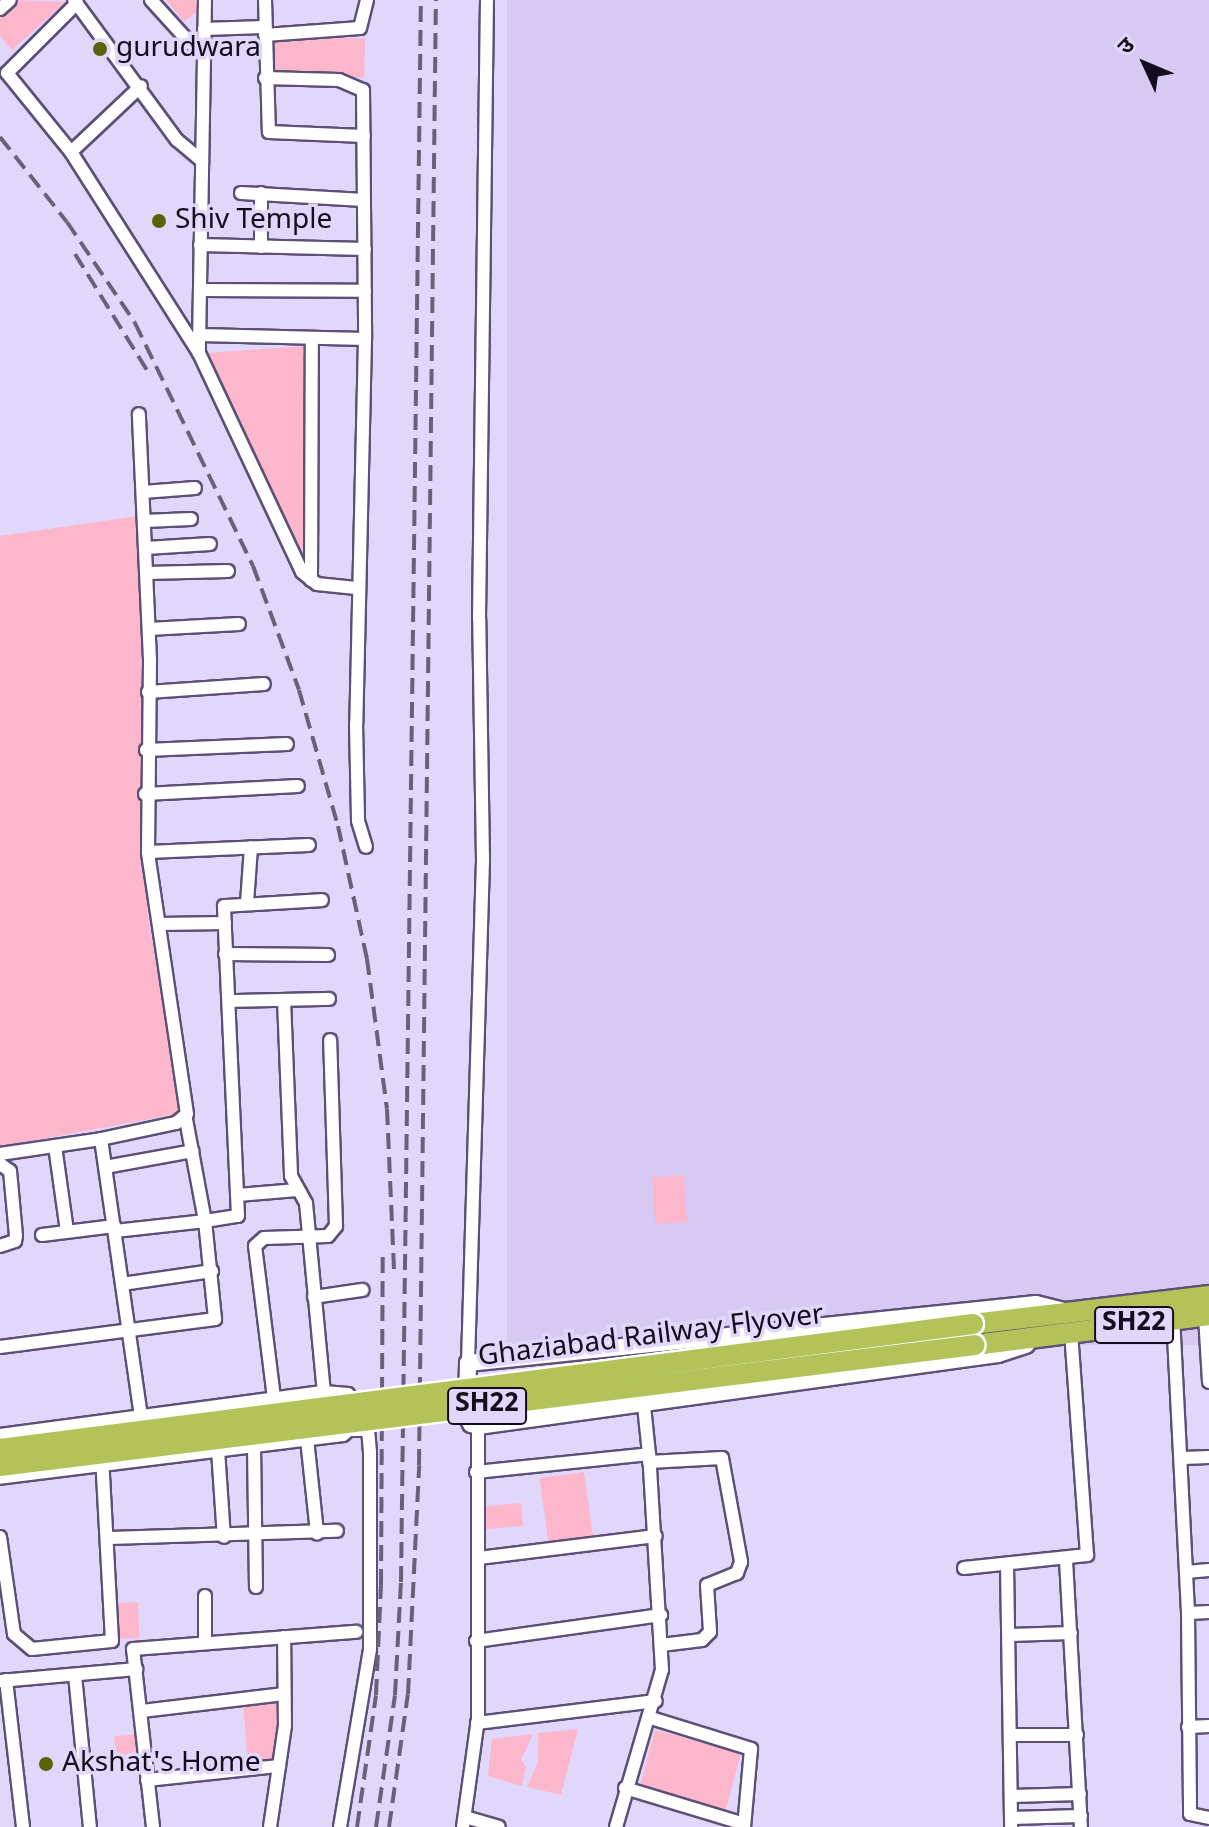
<!DOCTYPE html>
<html>
<head>
<meta charset="utf-8">
<style>
  body { margin:0 }
  #map { position:relative; width:1209px; height:1827px; overflow:hidden; background:#e1d7fb; font-family:Georgia,"Noto Sans Devanagari",serif }
  div>[style] { position:absolute }
  [style*='--x'] { left:calc(var(--x)*1px); top:calc(var(--y)*1px); width:calc(var(--w)*1px); rotate:calc(var(--a)*1deg) }
  .built>* { inset:0; background:#d6caf3; transform-origin:0 0 }
  .green>* { inset:0; background:#fcb7cd; transform-origin:0 0 }
  .roads { filter:drop-shadow(2px 0 #5c5076) drop-shadow(-2px 0 #5c5076) drop-shadow(0 2px #5c5076) drop-shadow(0 -2px #5c5076) }
  .minor>* { height:12px; margin:-6px; padding:0 6px; transform-origin:6px; border-radius:6px; background:#fff }
  .tertiary>* { height:16px; margin:-8px; padding:0 8px; transform-origin:8px; border-radius:8px; background:#fff }
  .trunk>* { height:20px; margin:-10px; padding:0 10px; transform-origin:10px; border-radius:10px; background:#b3c35a }
  .rail>* { height:4px; margin-top:-2px; transform-origin:0; background:repeating-linear-gradient(90deg,#696179 0 16px,transparent 0 24px) }
  .bridges { filter:drop-shadow(2px 0 #fff) drop-shadow(-2px 0 #fff) drop-shadow(0 2px #fff) drop-shadow(0 -2px #fff) }
  .trunk-bridge>* { height:20px; margin:-10px; padding:0 10px; transform-origin:10px; border-radius:10px; background:#b3c35a }
  .dots>* { width:22px; height:22px; translate:-50% -50%; box-sizing:border-box; border:4px solid #e1d7fb; border-radius:50% }
  span { translate:-50% -50%; white-space:nowrap; text-align:center; line-height:1.15; -webkit-text-stroke:7px #e1d7fb; paint-order:stroke }
  .shield-label span { padding:2px 6px; background:#e1d7fb; border:2px solid; border-radius:6px; -webkit-text-stroke-width:0 }
  .shield-label { font-size:26px; color:#130e1d; font-weight:700 }
  .poi-label { font-size:28px; color:#130e1d }
  .left { translate:0 -50%; text-align:left }
  .street-label { font-size:28px; color:#130e1d }
  .north { position:absolute; left:1105px; top:24px; width:80px; height:80px; -webkit-text-stroke:6px #e1d7fb; paint-order:stroke; rotate:314deg; font-size:22px; font-weight:700; line-height:32px; text-align:center; color:#130e1d }
  .north::after { content:''; display:block; margin:auto; width:28px; height:36px; background:#130e1d; clip-path:polygon(50% 0,100% 100%,50% 72%,0 100%) }
</style>
</head>
<body>
<div id="map">
  <div class="built">
    <div style="left:507px;top:0;width:702px;height:1345px"></div>
  </div>
  <div class="green">
    <div style="clip-path:polygon(16px 0,66px 2px,12px 50px,0 36px,0 15px)"></div>
    <div style="clip-path:polygon(166px 0,199px 0,199px 10px,184px 22px)"></div>
    <div style="left:272px;top:37px;width:93px;height:39px;rotate:1deg"></div>
    <div style="clip-path:polygon(306px 346px,303px 548px,299px 557px,207px 353px)"></div>
    <div style="clip-path:polygon(138px 516px,148px 918px,182px 1113px,0 1147px,0 536px)"></div>
    <div style="left:684px;top:1175px;width:47px;height:32px;rotate:86deg"></div>
    <div style="left:584px;top:1472px;width:67px;height:45px;rotate:82deg"></div>
    <div style="left:521px;top:1503px;width:23px;height:39px;rotate:85deg"></div>
    <div style="left:138px;top:1602px;width:36px;height:26px;rotate:88deg"></div>
    <div style="clip-path:polygon(282px 1699px,275px 1763px,248px 1765px,243px 1702px)"></div>
    <div style="clip-path:polygon(578px 1729px,561px 1795px,527px 1787px,538px 1762px,538px 1733px)"></div>
    <div style="left:655px;top:1730px;width:89px;height:60px;rotate:15deg"></div>
    <div style="left:139px;top:1734px;width:19px;height:25px;rotate:84deg"></div>
    <div style="clip-path:polygon(533px 1734px,521px 1760px,526px 1767px,522px 1786px,488px 1776px,492px 1739px)"></div>
  </div>
  <div class="roads">
    <div class="minor">
      <div style="--x:74;--y:0;--w:174;--a:53.7"></div>
      <div style="--x:177;--y:140;--w:33;--a:40"></div>
      <div style="--x:151;--y:0;--w:58;--a:47.8"></div>
      <div style="--x:190;--y:43;--w:14;--a:12"></div>
      <div style="--x:205;--y:0;--w:353;--a:91"></div>
      <div style="--x:199;--y:353;--w:242;--a:64.8"></div>
      <div style="--x:302;--y:572;--w:19;--a:39"></div>
      <div style="--x:317;--y:584;--w:39;--a:6"></div>
      <div style="--x:265;--y:0;--w:132;--a:88.3"></div>
      <div style="--x:269;--y:132;--w:95;--a:2.4"></div>
      <div style="--x:77;--y:3;--w:99;--a:135"></div>
      <div style="--x:7;--y:73;--w:102;--a:51"></div>
      <div style="--x:71;--y:152;--w:238;--a:57.5"></div>
      <div style="--x:0;--y:9;--w:13;--a:-42"></div>
      <div style="--x:204;--y:29;--w:60;--a:-1.9"></div>
      <div style="--x:265;--y:35;--w:95;--a:-4.2"></div>
      <div style="--x:360;--y:28;--w:29;--a:-76"></div>
      <div style="--x:265;--y:78;--w:74;--a:1.5"></div>
      <div style="--x:339;--y:80;--w:26;--a:23"></div>
      <div style="--x:363;--y:90;--w:249;--a:89.5"></div>
      <div style="--x:365;--y:339;--w:385;--a:91.3"></div>
      <div style="--x:356;--y:724;--w:97;--a:88.8"></div>
      <div style="--x:358;--y:821;--w:27;--a:73"></div>
      <div style="--x:71;--y:152;--w:96;--a:-43.3"></div>
      <div style="--x:241;--y:193;--w:123;--a:3.3"></div>
      <div style="--x:261;--y:193;--w:54;--a:90"></div>
      <div style="--x:200;--y:245;--w:165;--a:1.4"></div>
      <div style="--x:200;--y:290;--w:165;--a:0.3"></div>
      <div style="--x:199;--y:335;--w:166;--a:1.4"></div>
      <div style="--x:143;--y:492;--w:52;--a:-4.4"></div>
      <div style="--x:144;--y:521;--w:47;--a:-2.4"></div>
      <div style="--x:146;--y:548;--w:64;--a:-3.6"></div>
      <div style="--x:147;--y:573;--w:81;--a:-1.4"></div>
      <div style="--x:311;--y:580;--w:241;--a:-89.8"></div>
      <div style="--x:149;--y:629;--w:90;--a:-3.2"></div>
      <div style="--x:148;--y:692;--w:116;--a:-3.9"></div>
      <div style="--x:146;--y:750;--w:141;--a:-2.4"></div>
      <div style="--x:145;--y:794;--w:153;--a:-3"></div>
      <div style="--x:148;--y:852;--w:161;--a:-2.5"></div>
      <div style="--x:247;--y:903;--w:56;--a:-85.9"></div>
      <div style="--x:159;--y:924;--w:66;--a:-0.9"></div>
      <div style="--x:225;--y:954;--w:103;--a:0.6"></div>
      <div style="--x:284;--y:1000;--w:176;--a:87.7"></div>
      <div style="--x:291;--y:1176;--w:31;--a:61"></div>
      <div style="--x:306;--y:1203;--w:190;--a:84.6"></div>
      <div style="--x:231;--y:1001;--w:98;--a:-1.2"></div>
      <div style="--x:101;--y:1139;--w:279;--a:81.8"></div>
      <div style="--x:55;--y:1146;--w:86;--a:82"></div>
      <div style="--x:0;--y:1154;--w:102;--a:-8.4"></div>
      <div style="--x:101;--y:1139;--w:77;--a:-12"></div>
      <div style="--x:176;--y:1123;--w:14;--a:-39"></div>
      <div style="--x:187;--y:1114;--w:265;--a:-98.5"></div>
      <div style="--x:148;--y:852;--w:192;--a:-89.4"></div>
      <div style="--x:150;--y:660;--w:246;--a:-92.6"></div>
      <div style="--x:0;--y:1164;--w:12;--a:35"></div>
      <div style="--x:10;--y:1171;--w:65;--a:84.7"></div>
      <div style="--x:16;--y:1236;--w:5;--a:101"></div>
      <div style="--x:15;--y:1241;--w:16;--a:162"></div>
      <div style="--x:105;--y:1167;--w:89;--a:-10.3"></div>
      <div style="--x:238;--y:1195;--w:59;--a:-4.8"></div>
      <div style="--x:115;--y:1231;--w:91;--a:-6.3"></div>
      <div style="--x:205;--y:1221;--w:104;--a:-100.6"></div>
      <div style="--x:42;--y:1235;--w:73;--a:-7.1"></div>
      <div style="--x:122;--y:1284;--w:91;--a:-8.2"></div>
      <div style="--x:314;--y:1297;--w:49;--a:-8.3"></div>
      <div style="--x:1173;--y:1316;--w:297;--a:87.1"></div>
      <div style="--x:1188;--y:1613;--w:201;--a:89.4"></div>
      <div style="--x:1190;--y:1814;--w:19;--a:12"></div>
      <div style="--x:1205;--y:1316;--w:66;--a:86.5"></div>
      <div style="--x:0;--y:1347;--w:217;--a:-7.4"></div>
      <div style="--x:215;--y:1319;--w:99;--a:-95.8"></div>
      <div style="--x:205;--y:1221;--w:33;--a:-9"></div>
      <div style="--x:238;--y:1216;--w:310;--a:-92.6"></div>
      <div style="--x:224;--y:906;--w:98;--a:-3.5"></div>
      <div style="--x:468;--y:1363;--w:503;--a:-88.29"></div>
      <div style="--x:483;--y:860;--w:242;--a:-90.9"></div>
      <div style="--x:479;--y:618;--w:618;--a:-89.26"></div>
      <div style="--x:274;--y:1398;--w:153;--a:-97.1"></div>
      <div style="--x:255;--y:1246;--w:12;--a:-42"></div>
      <div style="--x:264;--y:1238;--w:64;--a:-1.8"></div>
      <div style="--x:328;--y:1236;--w:13;--a:-51"></div>
      <div style="--x:336;--y:1226;--w:186;--a:-91.8"></div>
      <div style="--x:0;--y:1435;--w:327;--a:-7.6"></div>
      <div style="--x:324;--y:1392;--w:24;--a:5"></div>
      <div style="--x:348;--y:1394;--w:36;--a:88"></div>
      <div style="--x:349;--y:1430;--w:8;--a:140"></div>
      <div style="--x:343;--y:1435;--w:346;--a:172.9"></div>
      <div style="--x:307;--y:1439;--w:95;--a:83.9"></div>
      <div style="--x:254;--y:1446;--w:141;--a:89.2"></div>
      <div style="--x:218;--y:1450;--w:87;--a:86.1"></div>
      <div style="--x:1183;--y:1458;--w:26;--a:-2"></div>
      <div style="--x:649;--y:1462;--w:73;--a:-3.1"></div>
      <div style="--x:722;--y:1458;--w:106;--a:79.6"></div>
      <div style="--x:741;--y:1562;--w:12;--a:110"></div>
      <div style="--x:737;--y:1573;--w:32;--a:158"></div>
      <div style="--x:707;--y:1585;--w:47;--a:86.3"></div>
      <div style="--x:710;--y:1632;--w:11;--a:135"></div>
      <div style="--x:702;--y:1640;--w:39;--a:173"></div>
      <div style="--x:476;--y:1472;--w:174;--a:-5.9"></div>
      <div style="--x:649;--y:1454;--w:58;--a:-95.9"></div>
      <div style="--x:0;--y:1537;--w:98;--a:81.8"></div>
      <div style="--x:14;--y:1634;--w:23;--a:40"></div>
      <div style="--x:32;--y:1649;--w:80;--a:-5.7"></div>
      <div style="--x:112;--y:1641;--w:182;--a:-93.1"></div>
      <div style="--x:108;--y:1538;--w:229;--a:-1.8"></div>
      <div style="--x:479;--y:1558;--w:178;--a:-7.1"></div>
      <div style="--x:1066;--y:1560;--w:267;--a:86.8"></div>
      <div style="--x:1007;--y:1564;--w:263;--a:89.1"></div>
      <div style="--x:964;--y:1568;--w:124;--a:-6"></div>
      <div style="--x:1087;--y:1555;--w:224;--a:-94.1"></div>
      <div style="--x:1186;--y:1572;--w:23;--a:-5"></div>
      <div style="--x:205;--y:1596;--w:44;--a:90"></div>
      <div style="--x:1188;--y:1613;--w:21;--a:-3"></div>
      <div style="--x:1010;--y:1635;--w:61;--a:-1.9"></div>
      <div style="--x:476;--y:1641;--w:187;--a:-8"></div>
      <div style="--x:75;--y:1675;--w:153;--a:84.4"></div>
      <div style="--x:6;--y:1680;--w:148;--a:83.4"></div>
      <div style="--x:0;--y:1681;--w:137;--a:-5"></div>
      <div style="--x:142;--y:1711;--w:143;--a:-6.8"></div>
      <div style="--x:651;--y:1718;--w:105;--a:17.2"></div>
      <div style="--x:751;--y:1749;--w:78;--a:95.1"></div>
      <div style="--x:477;--y:1723;--w:180;--a:-7"></div>
      <div style="--x:1188;--y:1727;--w:21;--a:-3"></div>
      <div style="--x:1012;--y:1735;--w:65;--a:0"></div>
      <div style="--x:147;--y:1780;--w:133;--a:-6.1"></div>
      <div style="--x:625;--y:1788;--w:124;--a:16.8"></div>
      <div style="--x:1012;--y:1796;--w:68;--a:-1.7"></div>
      <div style="--x:465;--y:1817;--w:35;--a:16"></div>
      <div style="--x:1011;--y:1818;--w:70;--a:-1.6"></div>
      <div style="--x:153;--y:1827;--w:179;--a:-96.4"></div>
      <div style="--x:133;--y:1649;--w:224;--a:-4.4"></div>
      <div style="--x:270;--y:1827;--w:102;--a:-81.6"></div>
      <div style="--x:285;--y:1726;--w:89;--a:-90.6"></div>
      <div style="--x:340;--y:1827;--w:181;--a:-80.4"></div>
      <div style="--x:370;--y:1649;--w:197;--a:-90"></div>
      <div style="--x:370;--y:1452;--w:22;--a:-95"></div>
      <div style="--x:368;--y:1430;--w:16;--a:180"></div>
      <div style="--x:463;--y:1827;--w:109;--a:-82.1"></div>
      <div style="--x:478;--y:1719;--w:293;--a:-90"></div>
      <div style="--x:616;--y:1827;--w:164;--a:-73.7"></div>
      <div style="--x:662;--y:1670;--w:216;--a:-93.4"></div>
    </div>
    <div class="tertiary">
      <div style="--x:1026;--y:1345;--w:29;--a:162"></div>
      <div style="--x:998;--y:1354;--w:525;--a:172.12"></div>
      <div style="--x:478;--y:1426;--w:7;--a:-164"></div>
      <div style="--x:471;--y:1424;--w:10;--a:-114"></div>
      <div style="--x:467;--y:1415;--w:52;--a:-88.9"></div>
      <div style="--x:468;--y:1363;--w:571;--a:-5.93"></div>
      <div style="--x:1036;--y:1304;--w:30;--a:14"></div>
    </div>
    <div class="trunk">
      <div style="--x:973;--y:1324;--w:238;--a:-6.8"></div>
      <div style="--x:975;--y:1345;--w:236;--a:-7.3"></div>
    </div>
  </div>
  <div class="rail">
    <div style="--x:0;--y:137;--w:108;--a:51.8"></div>
    <div style="--x:67;--y:222;--w:122;--a:56"></div>
    <div style="--x:135;--y:323;--w:270;--a:64.1"></div>
    <div style="--x:253;--y:566;--w:132;--a:69.6"></div>
    <div style="--x:299;--y:690;--w:141;--a:74"></div>
    <div style="--x:338;--y:826;--w:136;--a:77.7"></div>
    <div style="--x:367;--y:959;--w:151;--a:82.4"></div>
    <div style="--x:387;--y:1109;--w:163;--a:87.5"></div>
    <div style="--x:75;--y:254;--w:137;--a:58.2"></div>
    <div style="--x:357;--y:1827;--w:133;--a:-81.8"></div>
    <div style="--x:376;--y:1695;--w:110;--a:-87.4"></div>
    <div style="--x:381;--y:1585;--w:328;--a:-89.7"></div>
    <div style="--x:376;--y:1827;--w:133;--a:-81.8"></div>
    <div style="--x:395;--y:1695;--w:113;--a:-87"></div>
    <div style="--x:401;--y:1582;--w:1582;--a:-89.28"></div>
    <div style="--x:389;--y:1827;--w:134;--a:-81.9"></div>
    <div style="--x:408;--y:1694;--w:229;--a:-87.2"></div>
    <div style="--x:419;--y:1465;--w:1465;--a:-89.34"></div>
  </div>
  <div class="bridges">
    <div class="trunk-bridge">
      <div style="--x:0;--y:1449;--w:981;--a:-7.32"></div>
      <div style="--x:0;--y:1466;--w:982;--a:-7.07"></div>
    </div>
  </div>
  <div class="dots">
    <div style="left:100px;top:49px;background:#576406"></div>
    <div style="left:159px;top:221px;background:#576406"></div>
    <div style="left:46px;top:1764px;background:#576406"></div>
  </div>
  <div class="shield-label">
    <span style="left:1134px;top:1325px">SH22</span>
    <span style="left:487px;top:1406px">SH22</span>
  </div>
  <div class="poi-label">
    <span class="left" style="left:116px;top:49px">gurudwara</span>
    <span class="left" style="left:175px;top:221px">Shiv Temple</span>
    <span class="left" style="left:62px;top:1764px">Akshat's Home</span>
  </div>
  <div class="street-label">
    <span style="left:651px;top:1337px;rotate:-7deg">Ghaziabad Railway Flyover</span>
  </div>
  <div class="north">उ</div>
</div>
</body>
</html>
